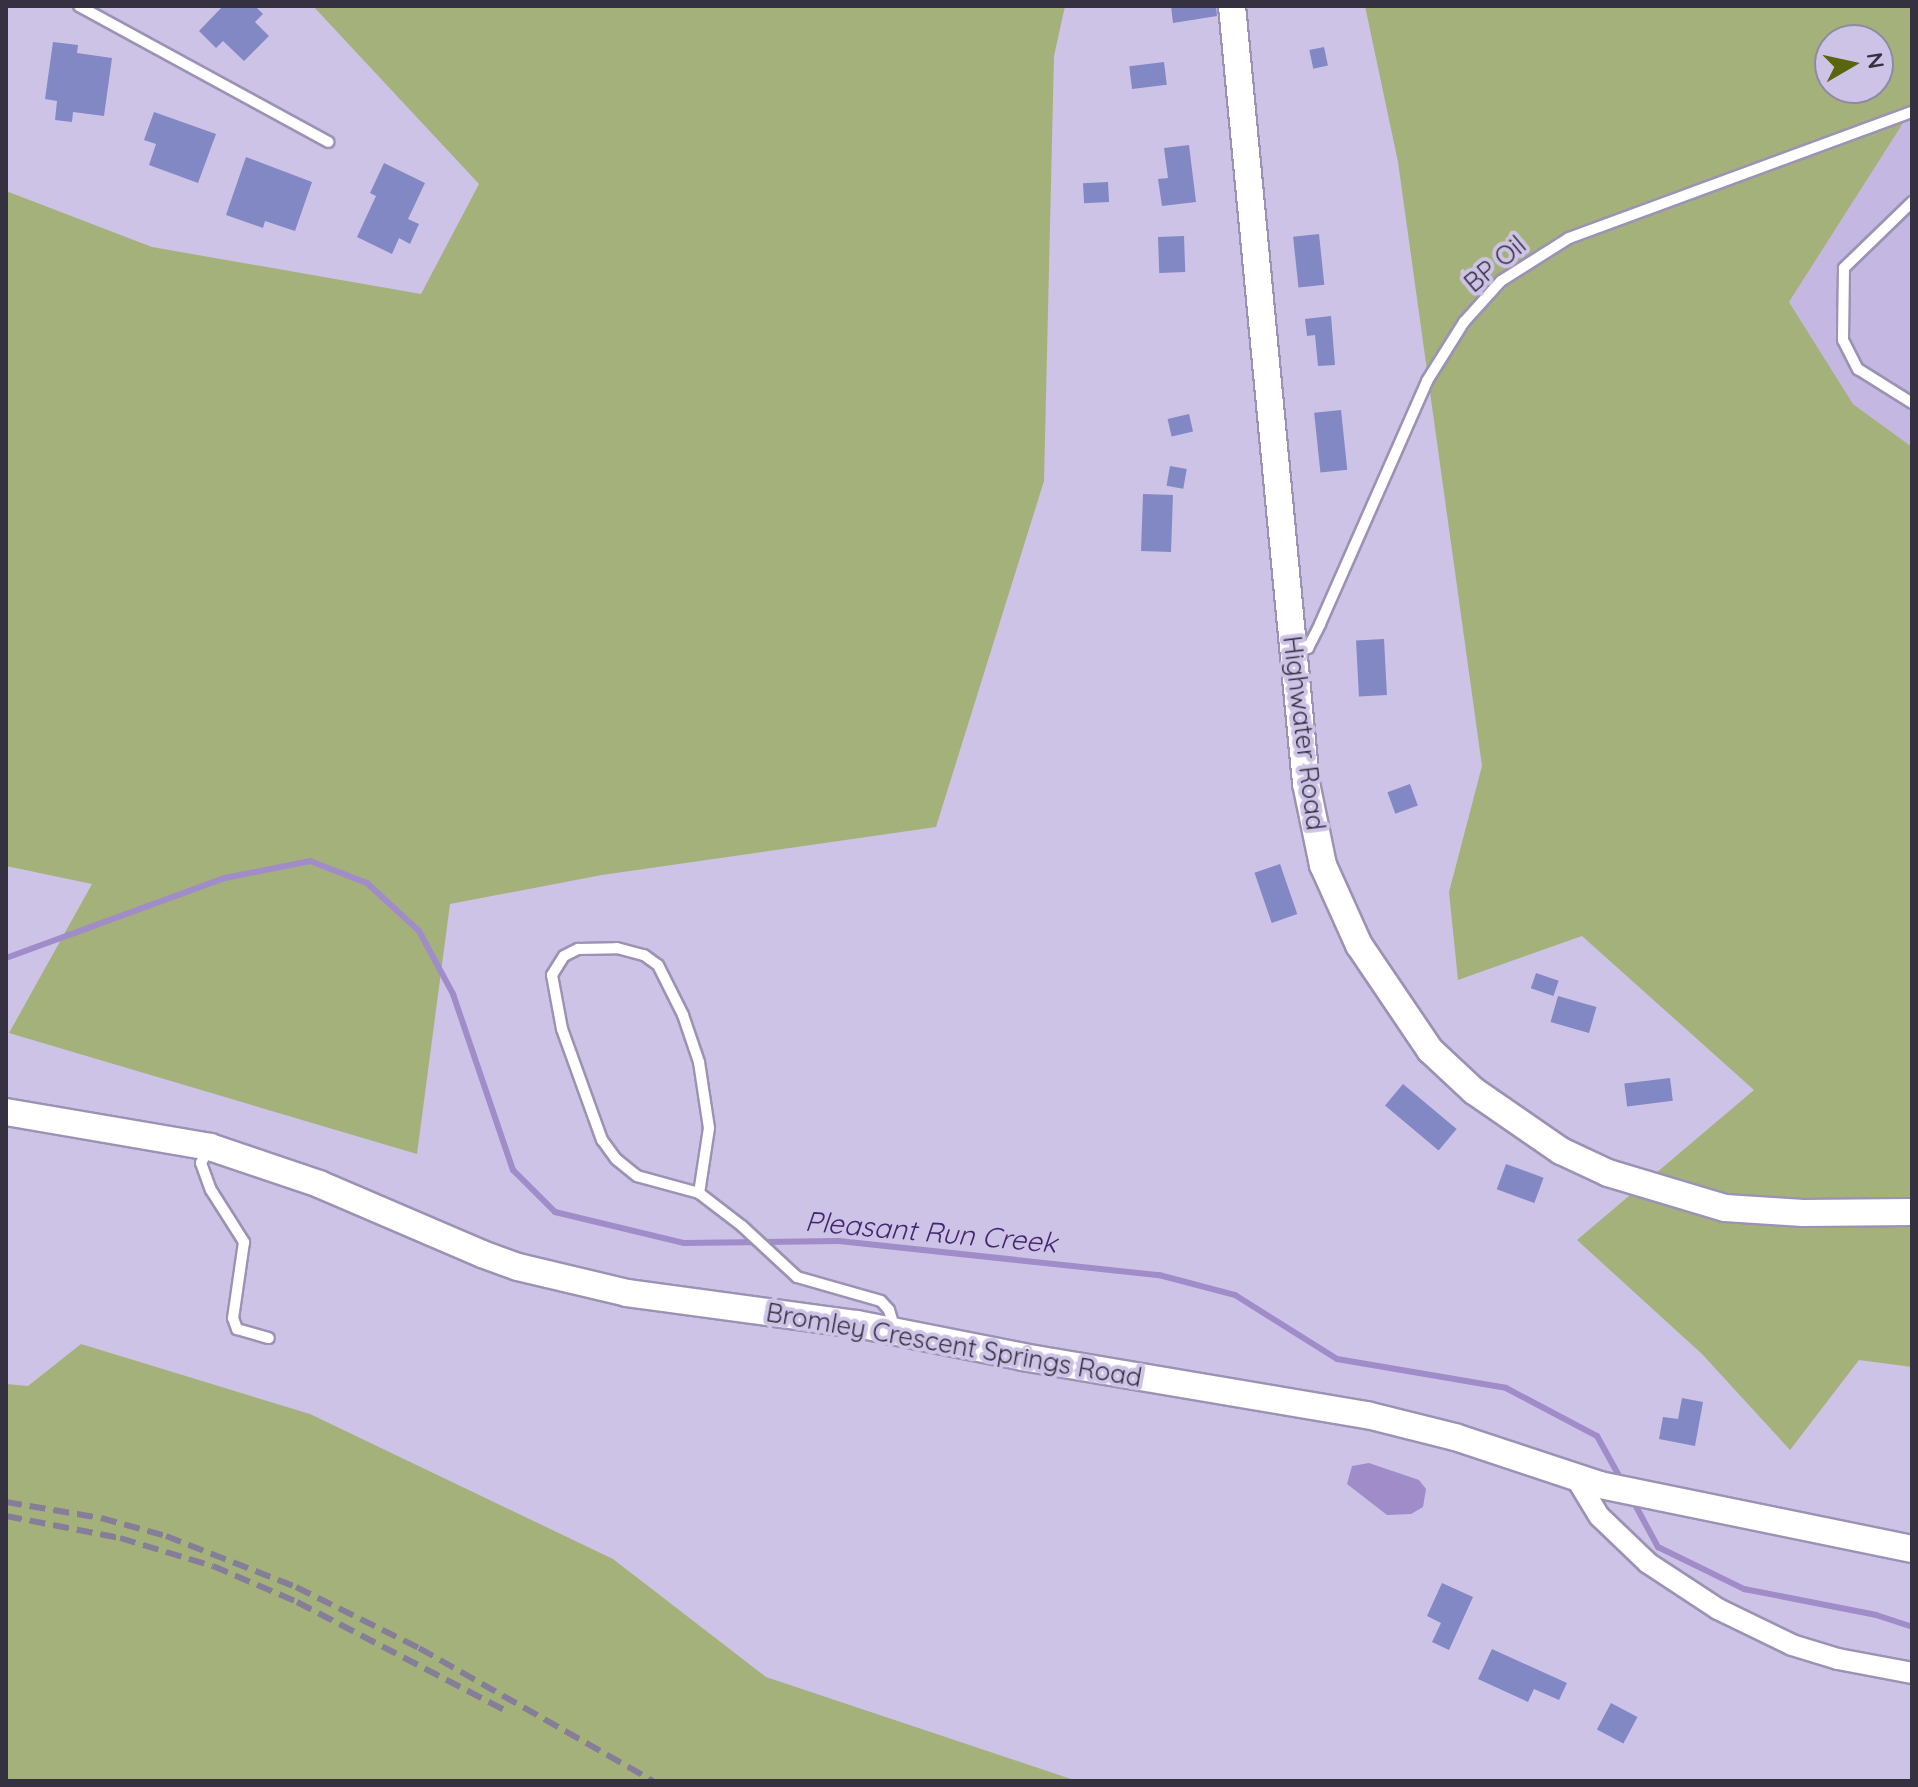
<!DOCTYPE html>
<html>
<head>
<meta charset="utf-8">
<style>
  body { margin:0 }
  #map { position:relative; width:1918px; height:1787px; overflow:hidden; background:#cdc3e7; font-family:Quicksand,sans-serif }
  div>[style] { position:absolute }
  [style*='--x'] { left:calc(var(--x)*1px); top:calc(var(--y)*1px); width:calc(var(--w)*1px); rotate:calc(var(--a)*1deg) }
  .built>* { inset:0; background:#c4b7e2 }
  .green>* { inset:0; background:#a5b17a }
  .water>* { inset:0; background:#9f8cc9 }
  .stream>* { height:6px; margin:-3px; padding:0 3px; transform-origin:3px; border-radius:3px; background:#9f8cc9 }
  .building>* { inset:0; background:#8188c4; transform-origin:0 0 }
  .roads { filter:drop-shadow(2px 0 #9c92b4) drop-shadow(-2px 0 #9c92b4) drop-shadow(0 2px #9c92b4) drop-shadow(0 -2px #9c92b4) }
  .service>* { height:10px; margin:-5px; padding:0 5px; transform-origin:5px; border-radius:5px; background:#fff }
  .minor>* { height:20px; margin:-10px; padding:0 10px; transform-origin:10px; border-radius:10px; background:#fff }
  .tertiary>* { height:26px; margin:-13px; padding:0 13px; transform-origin:13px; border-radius:13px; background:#fff }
  .rail>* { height:6px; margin-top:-3px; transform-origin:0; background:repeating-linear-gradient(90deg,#867e98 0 16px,transparent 0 24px) }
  span { translate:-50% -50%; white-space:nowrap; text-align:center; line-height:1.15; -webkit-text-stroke:8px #cdc3e7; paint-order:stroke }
  .street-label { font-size:26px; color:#363140 }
  .water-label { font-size:28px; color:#44276f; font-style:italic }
  .frame { position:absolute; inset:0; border:8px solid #363140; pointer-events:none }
  .north { position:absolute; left:1814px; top:24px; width:80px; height:80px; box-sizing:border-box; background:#cdc3e7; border:2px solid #9189a4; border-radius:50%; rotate:81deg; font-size:22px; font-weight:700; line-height:32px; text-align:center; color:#363140 }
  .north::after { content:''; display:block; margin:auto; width:28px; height:36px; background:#59660b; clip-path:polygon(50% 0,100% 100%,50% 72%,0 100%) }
</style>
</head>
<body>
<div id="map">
  <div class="built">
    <div style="clip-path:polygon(1912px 109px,1912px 447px,1853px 404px,1789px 302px)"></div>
  </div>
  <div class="green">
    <div style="clip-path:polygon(313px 6px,1065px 6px,1054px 56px,1044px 481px,936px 827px,602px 875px,450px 904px,417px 1154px,9px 1033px,92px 884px,6px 866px,6px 191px,152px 247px,421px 294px,479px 184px)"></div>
    <div style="clip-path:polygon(evenodd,1365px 6px,1912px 6px,1912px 109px,1789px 302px,1853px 404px,1912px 447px,1912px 1367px,1859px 1360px,1790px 1450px,1702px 1354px,1577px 1240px,1754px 1090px,1582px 936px,1458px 980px,1449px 892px,1482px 766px,1398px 162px,1365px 6px,1830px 40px,1878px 40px,1878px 88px,1830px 88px,1830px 40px)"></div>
    <div style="clip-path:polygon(81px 1344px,310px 1414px,613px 1559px,766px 1677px,1077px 1781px,6px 1781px,6px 1384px,28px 1386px)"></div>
  </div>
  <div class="water">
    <div style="clip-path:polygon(1369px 1463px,1419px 1480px,1426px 1489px,1423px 1507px,1411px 1514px,1387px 1515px,1347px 1484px,1352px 1466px)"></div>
  </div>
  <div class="stream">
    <div style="--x:6;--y:958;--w:233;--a:-20.1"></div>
    <div style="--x:225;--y:878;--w:87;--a:-11.3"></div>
    <div style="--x:310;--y:861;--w:61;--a:21.1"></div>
    <div style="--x:367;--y:883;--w:71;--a:42.7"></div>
    <div style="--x:419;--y:931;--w:72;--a:61.6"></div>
    <div style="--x:453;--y:994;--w:186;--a:71.2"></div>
    <div style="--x:513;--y:1170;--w:59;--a:45"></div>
    <div style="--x:555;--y:1212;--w:133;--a:13.5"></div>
    <div style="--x:684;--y:1243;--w:155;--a:-0.7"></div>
    <div style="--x:839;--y:1241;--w:322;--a:6.1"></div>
    <div style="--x:1159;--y:1275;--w:79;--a:14.7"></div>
    <div style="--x:1235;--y:1295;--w:120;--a:32.1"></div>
    <div style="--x:1337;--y:1359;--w:171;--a:9.7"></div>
    <div style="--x:1506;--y:1388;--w:103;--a:27.8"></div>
    <div style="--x:1597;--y:1436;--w:54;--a:61"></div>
    <div style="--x:1632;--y:1499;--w:55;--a:61.6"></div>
    <div style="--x:1658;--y:1547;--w:96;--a:26"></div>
    <div style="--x:1744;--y:1589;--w:135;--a:11.1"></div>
    <div style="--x:1876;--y:1615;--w:38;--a:18"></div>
  </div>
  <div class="building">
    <div style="clip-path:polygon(223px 6px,255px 6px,263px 14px,255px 22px,269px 36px,244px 61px,223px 41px,216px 48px,199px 31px)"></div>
    <div style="clip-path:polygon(1171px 6px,1216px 6px,1217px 16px,1173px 23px)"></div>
    <div style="clip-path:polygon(53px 42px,78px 45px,77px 53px,112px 58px,104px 116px,73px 112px,72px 122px,55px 120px,57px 101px,45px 99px)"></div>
    <div style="left:1324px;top:47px;width:19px;height:15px;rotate:78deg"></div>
    <div style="left:1164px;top:62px;width:23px;height:35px;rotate:83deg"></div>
    <div style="clip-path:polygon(154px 112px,216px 134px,198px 183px,149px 165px,156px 144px,144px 140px)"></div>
    <div style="clip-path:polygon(1189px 145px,1196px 202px,1162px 206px,1158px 179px,1168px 178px,1164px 148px)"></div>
    <div style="clip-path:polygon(246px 157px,312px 182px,295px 231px,265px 221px,263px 228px,226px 215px)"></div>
    <div style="clip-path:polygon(384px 163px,425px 183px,408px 219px,419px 224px,410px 244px,399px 238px,392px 254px,357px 237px,376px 196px,370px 193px)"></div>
    <div style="left:1108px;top:182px;width:20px;height:25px;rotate:87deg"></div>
    <div style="left:1319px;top:234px;width:51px;height:26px;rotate:84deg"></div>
    <div style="left:1184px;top:236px;width:36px;height:26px;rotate:88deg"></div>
    <div style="clip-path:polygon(1331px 316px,1335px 365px,1318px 366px,1315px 335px,1307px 336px,1305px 319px)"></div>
    <div style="left:1341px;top:410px;width:60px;height:27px;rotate:84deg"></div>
    <div style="left:1189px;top:414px;width:18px;height:22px;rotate:77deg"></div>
    <div style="left:1170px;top:466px;width:17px;height:20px;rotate:10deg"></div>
    <div style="left:1143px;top:494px;width:30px;height:57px;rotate:2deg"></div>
    <div style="left:1384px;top:639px;width:56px;height:28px;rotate:87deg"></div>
    <div style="left:1410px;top:784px;width:23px;height:24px;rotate:70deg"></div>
    <div style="left:1280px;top:864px;width:53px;height:27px;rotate:71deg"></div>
    <div style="left:1536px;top:973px;width:24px;height:16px;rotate:19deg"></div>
    <div style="left:1558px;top:996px;width:40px;height:27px;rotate:16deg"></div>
    <div style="left:1670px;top:1078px;width:23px;height:46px;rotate:83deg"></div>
    <div style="left:1403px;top:1084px;width:70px;height:28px;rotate:40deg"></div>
    <div style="left:1506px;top:1164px;width:40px;height:27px;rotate:20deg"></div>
    <div style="clip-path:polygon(1682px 1398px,1703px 1402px,1695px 1446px,1659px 1439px,1663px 1417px,1678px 1419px)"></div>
    <div style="clip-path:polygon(1442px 1583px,1473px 1597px,1449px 1650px,1432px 1642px,1441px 1623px,1427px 1616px)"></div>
    <div style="clip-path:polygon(1492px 1649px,1567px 1683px,1559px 1700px,1534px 1689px,1528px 1702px,1478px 1679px)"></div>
    <div style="left:1611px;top:1703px;width:30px;height:30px;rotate:28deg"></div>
  </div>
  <div class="roads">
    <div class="service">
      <div style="--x:79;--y:6;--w:284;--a:28.6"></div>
      <div style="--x:1912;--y:202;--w:95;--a:135.9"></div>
      <div style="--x:1844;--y:268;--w:72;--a:90.8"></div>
      <div style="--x:1843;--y:340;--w:33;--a:63"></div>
      <div style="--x:1858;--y:369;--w:64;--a:32.2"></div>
      <div style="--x:1294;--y:652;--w:15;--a:-16"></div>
      <div style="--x:1308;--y:648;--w:27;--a:-63"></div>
      <div style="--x:1320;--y:624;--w:266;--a:-66.2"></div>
      <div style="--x:1427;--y:381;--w:70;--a:-57.9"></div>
      <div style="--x:1464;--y:322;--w:55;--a:-47.9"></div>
      <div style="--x:1501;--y:281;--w:80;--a:-32.3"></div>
      <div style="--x:1569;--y:238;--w:365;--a:-20.2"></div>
      <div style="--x:617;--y:948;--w:28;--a:15"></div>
      <div style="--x:644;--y:955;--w:17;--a:36"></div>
      <div style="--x:658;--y:965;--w:56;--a:63.4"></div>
      <div style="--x:683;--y:1015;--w:50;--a:71.2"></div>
      <div style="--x:699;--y:1062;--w:67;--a:81.4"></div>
      <div style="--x:709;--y:1128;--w:66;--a:98.7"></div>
      <div style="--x:699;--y:1193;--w:64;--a:-164.7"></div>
      <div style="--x:637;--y:1176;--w:27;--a:-141"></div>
      <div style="--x:616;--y:1159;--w:24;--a:-126"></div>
      <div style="--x:602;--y:1140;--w:118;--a:-109.8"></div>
      <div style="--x:562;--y:1029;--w:55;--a:-100.5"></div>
      <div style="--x:552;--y:975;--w:22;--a:-58"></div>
      <div style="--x:564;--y:956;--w:16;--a:-27"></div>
      <div style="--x:578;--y:949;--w:39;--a:-1"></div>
      <div style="--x:209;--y:1149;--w:16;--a:120"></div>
      <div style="--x:201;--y:1163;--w:29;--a:70"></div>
      <div style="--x:211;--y:1190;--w:62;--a:57.6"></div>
      <div style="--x:244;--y:1242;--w:77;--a:98.2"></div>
      <div style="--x:233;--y:1318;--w:12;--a:70"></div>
      <div style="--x:237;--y:1329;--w:33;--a:16"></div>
      <div style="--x:699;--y:1193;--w:54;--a:37.5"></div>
      <div style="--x:742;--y:1226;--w:75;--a:42.8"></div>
      <div style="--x:797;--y:1277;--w:87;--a:15.9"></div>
      <div style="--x:881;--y:1301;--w:12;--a:48"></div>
      <div style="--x:889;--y:1310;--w:21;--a:73"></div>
    </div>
    <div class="minor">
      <div style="--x:1576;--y:1478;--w:44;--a:58.8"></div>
      <div style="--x:1599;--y:1516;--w:68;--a:43.8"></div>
      <div style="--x:1648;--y:1563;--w:84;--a:33.3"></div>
      <div style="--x:1718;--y:1609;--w:82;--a:25.9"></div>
      <div style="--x:1792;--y:1645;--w:48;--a:16.9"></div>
      <div style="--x:1838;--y:1659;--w:75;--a:10.7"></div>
    </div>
    <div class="tertiary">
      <div style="--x:1232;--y:6;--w:781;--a:84.56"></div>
      <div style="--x:1306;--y:783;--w:84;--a:78.3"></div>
      <div style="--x:1323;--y:865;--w:88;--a:65.8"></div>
      <div style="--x:1359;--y:945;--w:127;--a:55.9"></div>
      <div style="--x:1430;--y:1050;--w:60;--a:43"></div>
      <div style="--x:1474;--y:1091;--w:106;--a:34.6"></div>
      <div style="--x:1561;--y:1151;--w:52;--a:25.1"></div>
      <div style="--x:1608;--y:1173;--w:122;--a:16.7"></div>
      <div style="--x:1725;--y:1208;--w:78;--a:3.7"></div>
      <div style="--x:1803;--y:1213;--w:109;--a:-0.5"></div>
      <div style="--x:6;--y:1112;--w:207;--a:9.7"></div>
      <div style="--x:210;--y:1147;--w:115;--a:18.7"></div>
      <div style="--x:319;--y:1184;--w:177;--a:23.2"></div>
      <div style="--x:482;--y:1254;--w:38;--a:20"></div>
      <div style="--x:518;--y:1267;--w:112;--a:13.4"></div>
      <div style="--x:627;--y:1293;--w:232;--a:7.7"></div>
      <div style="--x:857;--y:1324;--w:169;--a:11.2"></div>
      <div style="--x:1023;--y:1357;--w:349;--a:9.6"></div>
      <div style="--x:1367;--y:1415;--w:91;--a:14"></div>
      <div style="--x:1455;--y:1437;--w:153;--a:18.3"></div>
      <div style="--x:1600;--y:1485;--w:318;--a:11.6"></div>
    </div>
  </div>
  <div class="rail">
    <div style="--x:6;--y:1502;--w:96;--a:9.6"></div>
    <div style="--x:101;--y:1518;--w:67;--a:15.5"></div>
    <div style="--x:166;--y:1536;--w:140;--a:21.4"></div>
    <div style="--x:296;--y:1587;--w:137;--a:26.4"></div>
    <div style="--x:419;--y:1648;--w:269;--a:29.6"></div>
    <div style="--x:6;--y:1516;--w:116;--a:10.9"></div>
    <div style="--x:120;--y:1538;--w:97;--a:16.8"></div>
    <div style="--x:213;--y:1566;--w:91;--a:23.2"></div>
    <div style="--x:297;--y:1602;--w:236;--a:27.5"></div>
  </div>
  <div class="street-label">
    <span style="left:1495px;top:264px;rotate:-40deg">BP Oil</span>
    <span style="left:1304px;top:733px;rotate:83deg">Highwater Road</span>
    <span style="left:954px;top:1345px;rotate:10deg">Bromley Crescent Springs Road</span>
  </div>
  <div class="water-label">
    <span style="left:931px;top:1232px;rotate:5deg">Pleasant Run Creek</span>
  </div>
  <div class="frame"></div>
  <div class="north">N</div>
</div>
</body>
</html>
